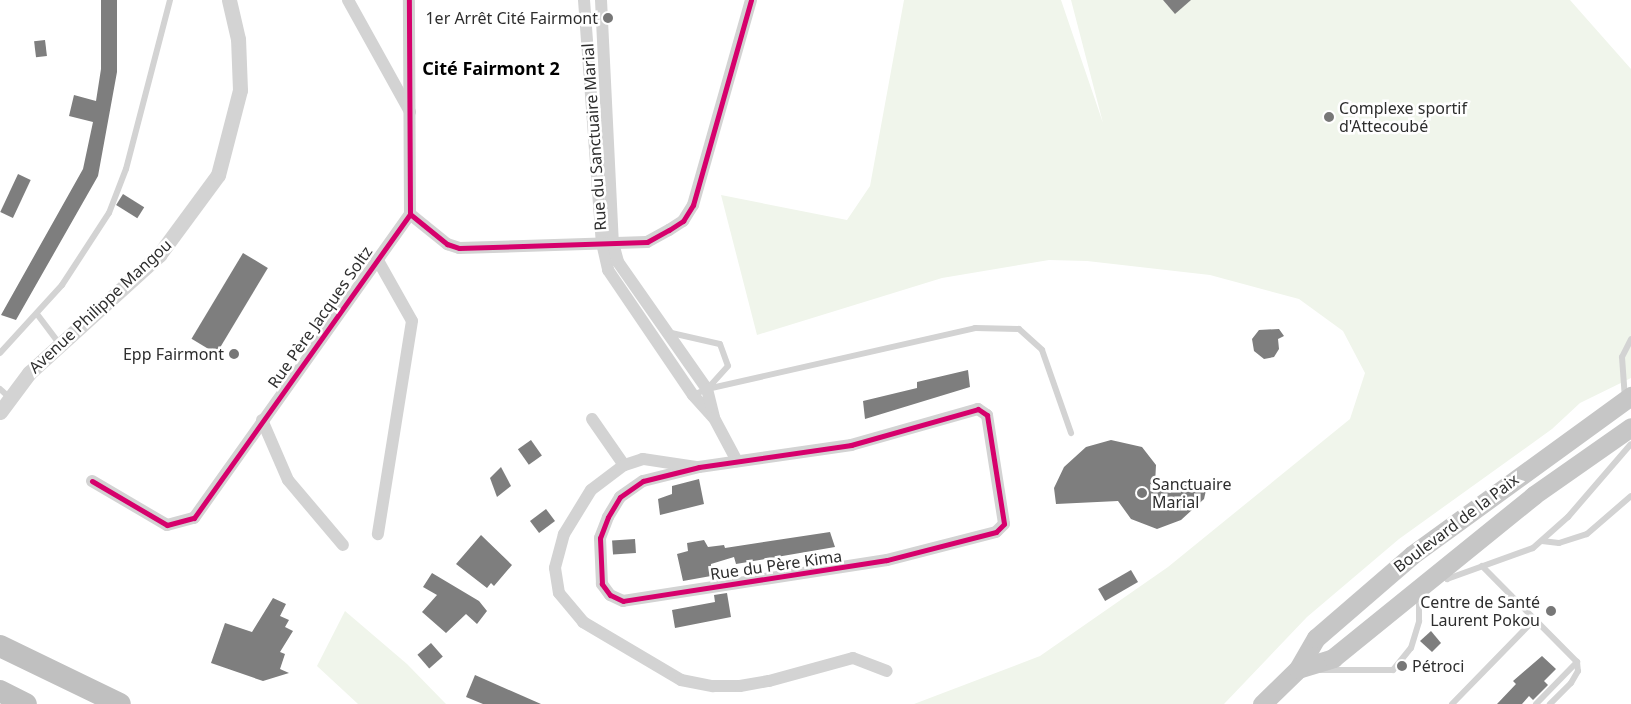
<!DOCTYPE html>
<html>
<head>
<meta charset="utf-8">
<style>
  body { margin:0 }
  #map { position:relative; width:1631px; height:704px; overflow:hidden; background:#fff; font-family:"Noto Sans",sans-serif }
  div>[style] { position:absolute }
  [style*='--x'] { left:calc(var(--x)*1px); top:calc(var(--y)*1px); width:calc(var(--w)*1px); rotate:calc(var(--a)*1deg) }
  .green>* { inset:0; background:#f0f5eb }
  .building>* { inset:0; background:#7e7e7e; transform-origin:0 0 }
  .service>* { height:6px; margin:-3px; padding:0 3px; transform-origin:3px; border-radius:3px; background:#d3d3d3 }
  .minor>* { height:12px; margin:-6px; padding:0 6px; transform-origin:6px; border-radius:6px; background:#d3d3d3 }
  .tertiary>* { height:15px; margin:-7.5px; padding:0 7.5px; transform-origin:7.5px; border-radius:7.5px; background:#d3d3d3 }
  .primary>* { height:19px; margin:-9.5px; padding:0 9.5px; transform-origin:9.5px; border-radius:9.5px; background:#c6c6c6 }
  .motorway>* { height:22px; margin:-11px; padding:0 11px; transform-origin:11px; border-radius:11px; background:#c0c0c0 }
  .cycleway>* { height:5px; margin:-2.5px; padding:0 2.5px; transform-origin:2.5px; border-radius:2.5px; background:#d6006c }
  .dots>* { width:14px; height:14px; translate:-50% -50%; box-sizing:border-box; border:2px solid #fff; border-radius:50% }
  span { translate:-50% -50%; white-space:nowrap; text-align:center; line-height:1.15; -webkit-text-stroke:5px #fff; paint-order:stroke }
  .poi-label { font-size:16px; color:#2e2e2e }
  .right { translate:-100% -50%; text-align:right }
  .left { translate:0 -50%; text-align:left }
  .street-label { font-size:16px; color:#2e2e2e }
  .neighbourhood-label { font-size:18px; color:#000; font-weight:700 }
</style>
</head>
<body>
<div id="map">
  <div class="green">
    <div style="clip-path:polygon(904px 0,1061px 0,1103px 123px,1071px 0,1570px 0,1631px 69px,1631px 378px,1580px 403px,1552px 429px,1399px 539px,1307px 617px,1224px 704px,914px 704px,1040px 656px,1168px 567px,1350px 419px,1365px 373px,1343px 331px,1299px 299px,1210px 275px,1087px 261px,1049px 260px,942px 278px,757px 335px,721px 195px,847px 220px,870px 186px)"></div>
    <div style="clip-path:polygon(345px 611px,407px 664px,446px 704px,358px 704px,317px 666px)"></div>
  </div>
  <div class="building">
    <div style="clip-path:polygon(101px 0,117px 0,117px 72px,98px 176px,16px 320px,1px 315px,83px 169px,93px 122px,69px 116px,74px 95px,96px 101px,101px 69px)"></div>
    <div style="clip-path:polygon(1163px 0,1191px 0,1175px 14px)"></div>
    <div style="left:45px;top:40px;width:16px;height:11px;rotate:83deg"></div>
    <div style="left:18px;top:174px;width:14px;height:42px;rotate:25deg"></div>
    <div style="left:123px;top:194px;width:25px;height:13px;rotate:32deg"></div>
    <div style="left:243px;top:253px;width:29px;height:100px;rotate:31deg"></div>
    <div style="clip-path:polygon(1279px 329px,1284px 336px,1278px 339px,1279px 349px,1274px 357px,1264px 359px,1254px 351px,1252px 339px,1259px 330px)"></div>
    <div style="clip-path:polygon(968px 370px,970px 387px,865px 419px,863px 401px,917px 388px,917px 382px)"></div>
    <div style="left:531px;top:440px;width:19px;height:16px;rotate:55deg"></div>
    <div style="clip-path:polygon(1111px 440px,1142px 447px,1156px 465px,1155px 484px,1207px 486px,1204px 499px,1181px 520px,1157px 529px,1131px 519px,1118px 501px,1056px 504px,1054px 488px,1064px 467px,1086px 447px)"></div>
    <div style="clip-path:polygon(501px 467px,511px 486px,497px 497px,490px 478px)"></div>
    <div style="clip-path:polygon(699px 479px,704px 504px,660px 515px,658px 499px,672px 494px,672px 486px)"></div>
    <div style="left:546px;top:509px;width:15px;height:20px;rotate:53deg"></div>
    <div style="clip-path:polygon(830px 532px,835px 547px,736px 564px,734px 557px,711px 564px,711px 576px,683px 581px,677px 554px,688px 551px,687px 543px,704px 540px,708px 547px,724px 545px,725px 548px)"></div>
    <div style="clip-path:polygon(481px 535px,512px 565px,494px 586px,491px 583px,487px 588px,456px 564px)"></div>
    <div style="left:635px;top:539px;width:14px;height:23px;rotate:86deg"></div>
    <div style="left:1131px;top:570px;width:14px;height:38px;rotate:60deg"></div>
    <div style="clip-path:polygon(432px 573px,479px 601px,487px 611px,477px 624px,466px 614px,446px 633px,422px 612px,437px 595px,423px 587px)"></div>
    <div style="clip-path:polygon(727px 593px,731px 617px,675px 628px,672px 610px,715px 602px,714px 595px)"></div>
    <div style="clip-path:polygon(273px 598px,286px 604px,280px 616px,289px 620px,285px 627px,293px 631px,280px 652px,285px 654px,280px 669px,289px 673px,263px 681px,211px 663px,225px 623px,252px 632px)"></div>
    <div style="clip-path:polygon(1431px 631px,1441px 643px,1432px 652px,1420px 641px)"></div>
    <div style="left:431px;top:643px;width:18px;height:18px;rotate:49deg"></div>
    <div style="clip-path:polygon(1542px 656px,1556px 669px,1544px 681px,1548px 685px,1533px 700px,1529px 696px,1522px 704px,1497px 704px,1516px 684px,1513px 681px)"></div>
    <div style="clip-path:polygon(475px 675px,541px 704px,483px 704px,466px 697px)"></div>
  </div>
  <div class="service">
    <div style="--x:37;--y:314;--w:38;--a:53"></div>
    <div style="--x:667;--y:332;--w:54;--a:12.8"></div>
    <div style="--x:720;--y:344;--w:23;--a:70"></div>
    <div style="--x:728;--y:366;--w:30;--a:132"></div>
    <div style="--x:0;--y:353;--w:92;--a:-47.6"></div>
    <div style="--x:62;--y:285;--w:86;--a:-56.9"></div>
    <div style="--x:109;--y:213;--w:47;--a:-68.9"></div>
    <div style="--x:126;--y:169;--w:175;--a:-75.4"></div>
    <div style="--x:0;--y:389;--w:13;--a:42"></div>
    <div style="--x:693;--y:395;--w:15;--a:-23"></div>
    <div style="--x:707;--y:389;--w:275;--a:-12.8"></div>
    <div style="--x:975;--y:328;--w:44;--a:1.3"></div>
    <div style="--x:1019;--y:329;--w:31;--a:42"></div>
    <div style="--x:1042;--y:350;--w:88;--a:70.7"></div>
    <div style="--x:1625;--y:399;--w:42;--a:-94.1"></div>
    <div style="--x:1622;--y:357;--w:20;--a:-63"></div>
    <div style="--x:1542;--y:541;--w:17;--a:7"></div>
    <div style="--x:1559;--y:543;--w:29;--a:-18"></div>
    <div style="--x:1587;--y:534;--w:58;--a:-40.8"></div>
    <div style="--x:1482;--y:566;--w:135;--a:45.3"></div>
    <div style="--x:1577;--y:662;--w:9;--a:84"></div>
    <div style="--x:1578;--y:671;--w:14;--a:120"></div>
    <div style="--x:1571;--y:683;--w:30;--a:135"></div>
    <div style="--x:1442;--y:573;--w:8;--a:50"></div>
    <div style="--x:1447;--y:579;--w:91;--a:-19.8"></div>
    <div style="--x:1533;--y:548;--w:47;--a:-41.5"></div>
    <div style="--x:1568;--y:517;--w:96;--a:-49.2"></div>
    <div style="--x:1319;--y:670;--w:74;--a:0"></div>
    <div style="--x:1393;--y:670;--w:28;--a:-51"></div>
    <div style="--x:1411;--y:648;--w:28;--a:-73"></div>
    <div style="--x:1419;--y:621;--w:28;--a:-90"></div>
    <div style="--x:1452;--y:704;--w:119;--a:-45.7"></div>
    <div style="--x:1536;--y:704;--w:59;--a:-45.7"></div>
  </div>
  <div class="minor">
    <div style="--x:348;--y:0;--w:128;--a:61"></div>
    <div style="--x:584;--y:0;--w:244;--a:85.8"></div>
    <div style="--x:602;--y:243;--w:28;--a:77"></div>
    <div style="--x:608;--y:270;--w:151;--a:55.8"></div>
    <div style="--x:693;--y:395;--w:30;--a:48"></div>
    <div style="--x:601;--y:0;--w:243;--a:87.2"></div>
    <div style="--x:613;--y:243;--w:20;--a:75"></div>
    <div style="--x:618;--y:262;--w:155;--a:55"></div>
    <div style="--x:707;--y:389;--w:30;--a:76"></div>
    <div style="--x:714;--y:418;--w:49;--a:61.9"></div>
    <div style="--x:410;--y:214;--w:48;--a:39"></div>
    <div style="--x:447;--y:244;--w:13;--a:18"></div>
    <div style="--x:459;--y:248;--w:188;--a:-1.8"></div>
    <div style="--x:647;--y:242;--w:25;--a:-29"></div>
    <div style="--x:669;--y:230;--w:17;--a:-33"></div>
    <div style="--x:683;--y:221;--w:19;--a:-58"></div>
    <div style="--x:693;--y:205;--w:213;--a:-74.2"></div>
    <div style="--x:376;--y:257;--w:73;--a:60.6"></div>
    <div style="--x:412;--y:321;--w:216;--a:99.1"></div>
    <div style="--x:978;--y:409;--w:11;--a:34"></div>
    <div style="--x:987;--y:415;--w:110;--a:81.1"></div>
    <div style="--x:1004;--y:524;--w:11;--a:135"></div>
    <div style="--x:996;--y:532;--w:113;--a:165.6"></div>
    <div style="--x:887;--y:560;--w:267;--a:171.2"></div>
    <div style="--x:623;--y:601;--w:14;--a:-155"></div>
    <div style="--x:610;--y:595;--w:14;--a:-126"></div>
    <div style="--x:602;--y:584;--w:46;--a:-92.5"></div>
    <div style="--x:600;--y:538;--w:22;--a:-69"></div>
    <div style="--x:608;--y:517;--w:23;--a:-59"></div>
    <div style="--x:620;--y:497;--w:28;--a:-35"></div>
    <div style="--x:643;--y:481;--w:58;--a:-14"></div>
    <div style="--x:699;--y:467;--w:154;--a:-8.2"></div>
    <div style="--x:851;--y:445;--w:132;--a:-15.8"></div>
    <div style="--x:592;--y:419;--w:56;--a:55.2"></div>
    <div style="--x:262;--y:420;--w:65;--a:66.6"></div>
    <div style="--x:288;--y:480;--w:85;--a:49.8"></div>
    <div style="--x:696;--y:467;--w:54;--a:-171.4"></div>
    <div style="--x:643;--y:459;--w:20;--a:162"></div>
    <div style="--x:624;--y:465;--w:41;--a:142.9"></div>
    <div style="--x:591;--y:490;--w:52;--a:121.5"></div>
    <div style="--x:564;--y:534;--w:35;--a:105"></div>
    <div style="--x:555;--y:568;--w:25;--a:81"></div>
    <div style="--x:559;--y:593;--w:38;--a:50"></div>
    <div style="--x:583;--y:622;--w:114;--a:30.6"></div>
    <div style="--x:681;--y:680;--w:33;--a:11"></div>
    <div style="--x:713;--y:686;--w:27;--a:0"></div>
    <div style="--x:740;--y:686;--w:29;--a:-10"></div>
    <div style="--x:769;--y:681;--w:87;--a:-15.3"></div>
    <div style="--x:853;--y:658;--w:36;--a:21"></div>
    <div style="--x:92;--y:481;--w:87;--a:30.4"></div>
    <div style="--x:167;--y:525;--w:28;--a:-15"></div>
    <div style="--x:194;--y:518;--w:373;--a:-54.6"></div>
    <div style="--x:410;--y:214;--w:214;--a:-90.3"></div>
  </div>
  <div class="tertiary">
    <div style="--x:0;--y:412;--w:49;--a:-53.4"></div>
    <div style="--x:29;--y:373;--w:176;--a:-42.2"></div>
    <div style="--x:159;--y:255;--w:99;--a:-53.6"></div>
    <div style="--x:218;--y:175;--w:88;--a:-75.5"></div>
    <div style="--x:240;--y:90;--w:51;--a:-92.2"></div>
    <div style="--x:238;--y:39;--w:40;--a:-103"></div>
  </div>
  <div class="primary">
    <div style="--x:1298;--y:669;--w:37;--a:-17"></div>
    <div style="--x:1333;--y:658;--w:259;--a:-39"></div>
    <div style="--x:1534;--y:495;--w:118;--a:-35"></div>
    <div style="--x:1262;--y:704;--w:50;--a:-44.2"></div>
    <div style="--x:1298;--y:669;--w:36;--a:-60"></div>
    <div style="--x:1316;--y:638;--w:127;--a:-40.8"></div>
    <div style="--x:1412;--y:555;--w:271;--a:-36"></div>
  </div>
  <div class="motorway">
    <div style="--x:0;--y:646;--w:133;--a:25.8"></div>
    <div style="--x:0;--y:691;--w:29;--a:27"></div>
  </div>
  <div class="cycleway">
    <div style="--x:410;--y:214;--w:48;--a:39"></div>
    <div style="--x:447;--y:244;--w:13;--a:18"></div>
    <div style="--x:459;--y:248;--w:188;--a:-1.8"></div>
    <div style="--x:647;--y:242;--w:25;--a:-29"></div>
    <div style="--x:669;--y:230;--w:17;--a:-33"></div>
    <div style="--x:683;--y:221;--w:19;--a:-58"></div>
    <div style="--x:693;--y:205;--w:213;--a:-74.2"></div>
    <div style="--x:978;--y:409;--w:11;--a:34"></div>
    <div style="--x:987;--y:415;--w:110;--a:81.1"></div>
    <div style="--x:1004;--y:524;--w:11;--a:135"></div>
    <div style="--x:996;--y:532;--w:113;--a:165.6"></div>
    <div style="--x:887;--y:560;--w:267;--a:171.2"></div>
    <div style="--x:623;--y:601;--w:14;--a:-155"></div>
    <div style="--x:610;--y:595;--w:14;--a:-126"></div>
    <div style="--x:602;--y:584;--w:46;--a:-92.5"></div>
    <div style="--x:600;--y:538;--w:22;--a:-69"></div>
    <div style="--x:608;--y:517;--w:23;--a:-59"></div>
    <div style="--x:620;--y:497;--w:28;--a:-35"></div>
    <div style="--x:643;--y:481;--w:58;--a:-14"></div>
    <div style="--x:699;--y:467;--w:154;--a:-8.2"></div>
    <div style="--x:851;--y:445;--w:132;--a:-15.8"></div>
    <div style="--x:92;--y:481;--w:87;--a:30.4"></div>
    <div style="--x:167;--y:525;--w:28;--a:-15"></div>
    <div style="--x:194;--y:518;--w:373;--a:-54.6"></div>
    <div style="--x:410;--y:214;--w:214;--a:-90.3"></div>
  </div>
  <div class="dots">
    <div style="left:608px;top:18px;background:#777"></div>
    <div style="left:1329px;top:117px;background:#777"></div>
    <div style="left:234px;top:354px;background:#777"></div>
    <div style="left:1142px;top:493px;background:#777"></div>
    <div style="left:1551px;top:611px;background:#777"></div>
    <div style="left:1402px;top:666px;background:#777"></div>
  </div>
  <div class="poi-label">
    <span class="right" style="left:598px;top:18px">1er Arrêt Cité Fairmont</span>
    <span class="left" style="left:1339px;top:117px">Complexe sportif<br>d'Attecoubé</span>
    <span class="right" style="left:224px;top:354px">Epp Fairmont</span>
    <span class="left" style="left:1152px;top:493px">Sanctuaire<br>Marial</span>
    <span class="right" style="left:1540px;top:611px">Centre de Santé<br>Laurent Pokou</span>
    <span class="left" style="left:1412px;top:666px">Pétroci</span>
  </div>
  <div class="street-label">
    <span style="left:594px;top:137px;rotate:-94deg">Rue du Sanctuaire Marial</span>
    <span style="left:100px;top:306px;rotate:-43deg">Avenue Philippe Mangou</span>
    <span style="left:320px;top:317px;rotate:-55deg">Rue Père Jacques Soltz</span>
    <span style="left:1456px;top:523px;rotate:-37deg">Boulevard de la Paix</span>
    <span style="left:776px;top:565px;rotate:-8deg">Rue du Père Kima</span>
  </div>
  <div class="neighbourhood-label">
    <span style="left:491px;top:68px">Cité Fairmont 2</span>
  </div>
</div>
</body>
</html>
